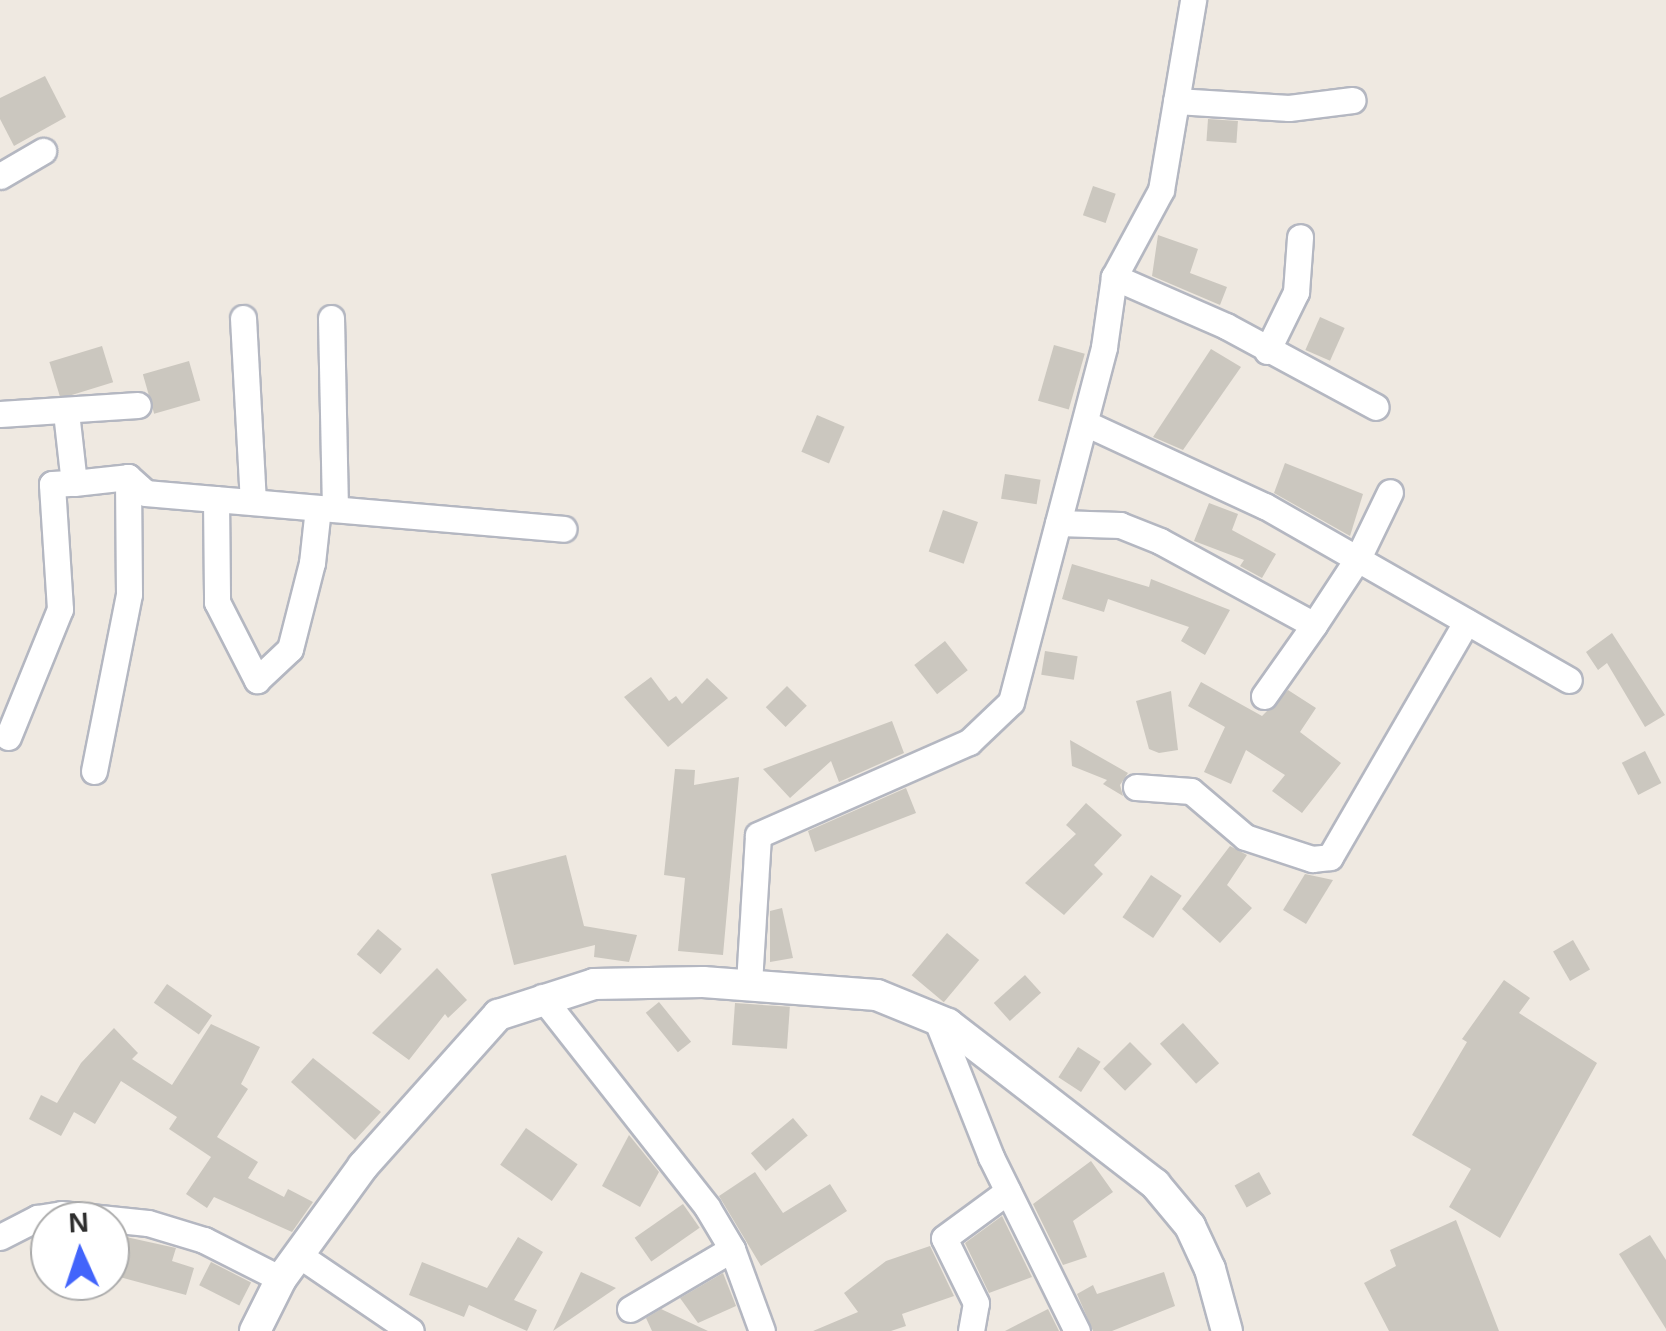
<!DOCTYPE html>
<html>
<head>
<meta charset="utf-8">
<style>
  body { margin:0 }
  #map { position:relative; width:1666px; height:1331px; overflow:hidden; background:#efe9e1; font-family:Helvetica,sans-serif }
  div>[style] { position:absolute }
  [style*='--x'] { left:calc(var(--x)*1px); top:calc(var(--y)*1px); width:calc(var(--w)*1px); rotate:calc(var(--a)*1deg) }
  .building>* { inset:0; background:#cbc7bf; transform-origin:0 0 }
  .roads { filter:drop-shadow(2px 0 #b4b7c1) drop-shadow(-2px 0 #b4b7c1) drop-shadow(0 2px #b4b7c1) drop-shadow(0 -2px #b4b7c1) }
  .minor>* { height:25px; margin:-12.5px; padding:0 12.5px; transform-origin:12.5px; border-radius:12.5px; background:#fff }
  .tertiary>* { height:30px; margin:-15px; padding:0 15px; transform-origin:15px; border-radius:15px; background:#fff }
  span { translate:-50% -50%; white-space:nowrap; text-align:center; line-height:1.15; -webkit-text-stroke:9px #fff; paint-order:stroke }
  .north { position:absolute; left:30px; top:1201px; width:100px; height:100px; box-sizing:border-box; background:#fff; border:2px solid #ababab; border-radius:50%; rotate:357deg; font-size:28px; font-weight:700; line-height:40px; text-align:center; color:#2e2e2e }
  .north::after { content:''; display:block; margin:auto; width:35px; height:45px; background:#4264fb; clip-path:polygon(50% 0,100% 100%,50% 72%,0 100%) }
</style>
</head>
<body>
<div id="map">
  <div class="building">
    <div style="clip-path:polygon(45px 76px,66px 117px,14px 146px,0 119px,0 98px)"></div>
    <div style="left:1208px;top:119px;width:30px;height:22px;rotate:4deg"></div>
    <div style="left:1093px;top:186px;width:24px;height:31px;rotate:19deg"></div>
    <div style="clip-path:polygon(1158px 235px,1198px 249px,1190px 273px,1227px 287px,1220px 305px,1152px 276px)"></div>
    <div style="left:1320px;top:317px;width:27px;height:36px;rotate:24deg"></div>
    <div style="left:1054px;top:345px;width:32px;height:58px;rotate:16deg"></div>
    <div style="left:102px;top:346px;width:38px;height:55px;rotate:73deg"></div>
    <div style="clip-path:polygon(1211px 349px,1241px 367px,1183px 450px,1153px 437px)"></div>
    <div style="left:189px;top:361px;width:41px;height:48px;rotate:74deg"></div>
    <div style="left:817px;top:415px;width:30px;height:40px;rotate:23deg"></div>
    <div style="clip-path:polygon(1285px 463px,1363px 494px,1350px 536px,1274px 493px)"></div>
    <div style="left:1005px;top:474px;width:36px;height:25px;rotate:9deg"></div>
    <div style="clip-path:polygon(1209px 503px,1238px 514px,1232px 530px,1276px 554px,1262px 578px,1240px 566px,1244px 560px,1194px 541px)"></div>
    <div style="left:943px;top:510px;width:37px;height:44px;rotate:19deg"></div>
    <div style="clip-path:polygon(1072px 564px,1149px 587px,1151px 579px,1230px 610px,1205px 655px,1181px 641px,1189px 627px,1108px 599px,1104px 612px,1062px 599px)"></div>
    <div style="clip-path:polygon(1612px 633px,1665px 715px,1645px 727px,1607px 663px,1598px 670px,1586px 652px)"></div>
    <div style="left:945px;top:641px;width:37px;height:39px;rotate:52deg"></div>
    <div style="left:1045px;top:651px;width:33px;height:24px;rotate:9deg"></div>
    <div style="clip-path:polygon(651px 677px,669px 701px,676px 696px,682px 704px,707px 678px,728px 698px,668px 747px,624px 697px)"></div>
    <div style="clip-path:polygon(1201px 682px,1262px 716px,1288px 690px,1316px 708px,1300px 732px,1341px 763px,1302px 813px,1272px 791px,1285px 775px,1246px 750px,1231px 784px,1204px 772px,1225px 727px,1188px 706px)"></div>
    <div style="left:787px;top:686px;width:28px;height:30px;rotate:45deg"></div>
    <div style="clip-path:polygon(1171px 691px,1178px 750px,1159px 753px,1149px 749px,1136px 701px)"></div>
    <div style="clip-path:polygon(892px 721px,904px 753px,839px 782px,831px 761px,790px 798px,763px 769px)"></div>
    <div style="clip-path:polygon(1070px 740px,1128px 773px,1120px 785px,1123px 796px,1103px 784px,1107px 780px,1072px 766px)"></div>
    <div style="left:1645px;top:751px;width:36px;height:26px;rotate:63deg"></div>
    <div style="clip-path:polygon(675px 769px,695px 770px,694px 785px,739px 777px,723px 955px,678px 951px,685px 878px,664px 875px)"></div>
    <div style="clip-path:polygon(906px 788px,916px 813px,815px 852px,808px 831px)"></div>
    <div style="clip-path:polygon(1086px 803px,1122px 835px,1094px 865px,1103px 874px,1064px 915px,1025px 883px,1076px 834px,1066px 825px)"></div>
    <div style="clip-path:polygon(1230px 846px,1247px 855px,1227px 885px,1252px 908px,1220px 943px,1182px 909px)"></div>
    <div style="clip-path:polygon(566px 855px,584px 926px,637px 935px,629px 962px,594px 957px,595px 945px,514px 965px,491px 874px)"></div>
    <div style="clip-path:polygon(1305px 874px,1333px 880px,1306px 924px,1283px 910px)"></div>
    <div style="left:1151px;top:875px;width:37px;height:51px;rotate:34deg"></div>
    <div style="clip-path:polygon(782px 908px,793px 958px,770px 962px,770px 911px)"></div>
    <div style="left:378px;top:929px;width:31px;height:33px;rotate:40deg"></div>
    <div style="left:947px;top:933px;width:42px;height:55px;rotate:40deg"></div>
    <div style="left:1573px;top:940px;width:34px;height:23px;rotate:60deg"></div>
    <div style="clip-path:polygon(437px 968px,467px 1000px,448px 1018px,445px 1014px,409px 1060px,372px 1033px)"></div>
    <div style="left:1025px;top:975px;width:24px;height:42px;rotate:48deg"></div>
    <div style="clip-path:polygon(1504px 980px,1530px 998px,1519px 1013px,1597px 1063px,1500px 1238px,1449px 1207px,1471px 1169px,1412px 1135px,1467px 1042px,1462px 1039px)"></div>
    <div style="left:167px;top:984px;width:55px;height:23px;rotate:35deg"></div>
    <div style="left:659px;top:1002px;width:51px;height:17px;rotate:51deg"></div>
    <div style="left:735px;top:1003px;width:55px;height:42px;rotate:4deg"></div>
    <div style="left:1183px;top:1023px;width:54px;height:31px;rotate:48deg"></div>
    <div style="clip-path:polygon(211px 1024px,260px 1047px,241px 1084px,248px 1089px,217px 1137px,258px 1162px,248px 1178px,284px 1197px,288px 1189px,313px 1202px,292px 1232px,214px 1197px,207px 1208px,186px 1194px,211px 1157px,169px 1129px,177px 1117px,121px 1081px,95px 1124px,74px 1112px,61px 1136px,29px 1119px,41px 1095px,57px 1103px,81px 1063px,114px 1028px,138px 1053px,132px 1059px,172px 1085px)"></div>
    <div style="left:1130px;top:1042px;width:31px;height:38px;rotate:45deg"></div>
    <div style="left:1078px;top:1047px;width:27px;height:36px;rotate:33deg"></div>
    <div style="clip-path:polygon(313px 1058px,381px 1112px,355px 1140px,291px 1082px)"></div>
    <div style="left:793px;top:1118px;width:23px;height:55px;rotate:50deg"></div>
    <div style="left:526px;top:1128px;width:63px;height:45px;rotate:35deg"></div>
    <div style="clip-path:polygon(629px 1135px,659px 1172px,640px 1207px,602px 1186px)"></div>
    <div style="clip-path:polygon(1091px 1161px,1113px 1192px,1073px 1221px,1087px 1257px,1063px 1265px,1033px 1204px)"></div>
    <div style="clip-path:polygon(755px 1172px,783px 1213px,830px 1184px,847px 1211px,761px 1266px,719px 1196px)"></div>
    <div style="left:1259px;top:1172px;width:25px;height:28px;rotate:61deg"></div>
    <div style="left:683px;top:1204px;width:29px;height:59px;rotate:55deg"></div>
    <div style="clip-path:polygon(1002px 1216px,1032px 1277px,989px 1293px,965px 1243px)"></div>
    <div style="clip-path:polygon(1456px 1220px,1499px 1331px,1389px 1331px,1364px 1283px,1396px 1266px,1390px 1250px)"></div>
    <div style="clip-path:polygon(1650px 1235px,1666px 1260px,1666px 1329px,1619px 1254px)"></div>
    <div style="clip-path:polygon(126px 1237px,176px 1248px,172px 1261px,194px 1268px,186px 1295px,116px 1276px)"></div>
    <div style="clip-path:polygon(518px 1237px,543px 1252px,514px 1300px,537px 1310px,527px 1331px,469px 1305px,464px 1317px,409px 1295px,422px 1262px,487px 1288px)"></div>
    <div style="clip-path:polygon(930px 1246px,954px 1296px,902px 1314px,906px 1326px,891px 1331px,813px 1331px,858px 1312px,844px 1293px,886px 1261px)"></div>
    <div style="left:211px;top:1262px;width:45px;height:26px;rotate:27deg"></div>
    <div style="clip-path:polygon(581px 1272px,616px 1288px,553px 1331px)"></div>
    <div style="clip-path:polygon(1164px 1272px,1175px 1306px,1112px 1331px,1093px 1331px,1077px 1294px,1093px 1285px,1097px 1294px)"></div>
    <div style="clip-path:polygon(723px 1273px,736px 1306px,698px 1323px,680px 1298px)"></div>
    <div style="clip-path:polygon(661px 1309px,708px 1331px,652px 1331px,646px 1318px)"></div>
    <div style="clip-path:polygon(1048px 1309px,1059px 1331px,1005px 1331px)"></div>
  </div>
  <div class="roads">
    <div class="minor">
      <div style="--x:1176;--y:101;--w:113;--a:3.5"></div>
      <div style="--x:1289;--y:108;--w:64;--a:-7.2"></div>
      <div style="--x:0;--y:176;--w:50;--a:-30.2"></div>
      <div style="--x:1114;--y:277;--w:122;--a:23.6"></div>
      <div style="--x:1226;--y:326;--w:170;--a:28.4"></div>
      <div style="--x:243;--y:318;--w:184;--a:86.9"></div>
      <div style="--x:331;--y:318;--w:191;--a:88.8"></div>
      <div style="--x:1267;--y:351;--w:66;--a:-63.8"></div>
      <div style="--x:1296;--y:292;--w:55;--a:-85.8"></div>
      <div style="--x:66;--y:412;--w:71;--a:83.6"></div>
      <div style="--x:74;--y:483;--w:54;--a:-6.3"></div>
      <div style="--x:128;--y:477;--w:24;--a:42"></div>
      <div style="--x:146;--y:493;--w:419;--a:4.9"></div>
      <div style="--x:0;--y:414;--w:138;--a:-3.7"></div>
      <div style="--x:1085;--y:423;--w:198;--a:24.8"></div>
      <div style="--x:1265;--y:506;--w:350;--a:29.8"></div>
      <div style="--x:216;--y:499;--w:103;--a:89.4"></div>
      <div style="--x:217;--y:602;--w:88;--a:62.9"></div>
      <div style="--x:257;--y:680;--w:45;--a:-43.2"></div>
      <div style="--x:290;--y:649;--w:89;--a:-75.7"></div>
      <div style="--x:312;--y:563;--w:55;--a:-83.8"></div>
      <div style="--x:1058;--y:523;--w:62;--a:1.8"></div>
      <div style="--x:1120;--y:525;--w:43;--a:21.8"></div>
      <div style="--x:1160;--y:541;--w:175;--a:28.6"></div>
      <div style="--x:1314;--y:625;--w:80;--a:-56.7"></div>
      <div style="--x:1358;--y:558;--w:73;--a:-64.1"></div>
      <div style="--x:1264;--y:696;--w:87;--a:-54.8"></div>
      <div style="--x:8;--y:737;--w:138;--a:-67.9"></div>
      <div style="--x:60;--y:609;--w:125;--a:-93.7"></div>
      <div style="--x:52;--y:484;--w:22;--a:-3"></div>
      <div style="--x:94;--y:771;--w:180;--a:-78.8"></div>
      <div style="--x:129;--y:594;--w:117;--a:-90.5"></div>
      <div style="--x:1136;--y:787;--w:55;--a:4.2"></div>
      <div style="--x:1191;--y:791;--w:71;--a:40.4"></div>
      <div style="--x:1245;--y:837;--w:71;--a:18.2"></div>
      <div style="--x:1312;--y:859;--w:18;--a:-6"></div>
      <div style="--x:1330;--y:857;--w:272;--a:-59.9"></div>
      <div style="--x:749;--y:983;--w:148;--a:-86.5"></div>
      <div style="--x:758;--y:835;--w:231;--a:-23.8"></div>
      <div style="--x:969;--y:742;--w:58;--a:-43.6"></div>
      <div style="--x:1011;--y:702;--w:367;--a:-75.3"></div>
      <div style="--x:1104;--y:347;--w:71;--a:-81.9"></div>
      <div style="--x:1114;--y:277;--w:99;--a:-61.6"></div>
      <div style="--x:1161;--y:190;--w:193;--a:-80.4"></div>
      <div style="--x:542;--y:997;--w:267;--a:51.8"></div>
      <div style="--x:707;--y:1207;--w:49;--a:59.2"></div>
      <div style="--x:732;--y:1249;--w:87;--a:69.9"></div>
      <div style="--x:936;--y:1018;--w:149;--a:68.4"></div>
      <div style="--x:991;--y:1157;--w:194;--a:63.7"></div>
      <div style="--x:0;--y:1237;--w:42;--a:-27.2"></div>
      <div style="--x:37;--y:1218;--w:24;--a:-9"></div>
      <div style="--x:61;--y:1214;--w:87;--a:5.9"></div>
      <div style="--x:148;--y:1223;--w:59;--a:16.9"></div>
      <div style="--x:204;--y:1240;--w:86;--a:26.9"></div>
      <div style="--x:299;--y:1255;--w:135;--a:34.2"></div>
      <div style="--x:630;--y:1309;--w:118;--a:-30.5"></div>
      <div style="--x:971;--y:1331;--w:28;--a:-80"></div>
      <div style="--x:976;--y:1303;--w:72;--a:-116.2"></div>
      <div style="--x:944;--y:1238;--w:79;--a:-36.3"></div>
    </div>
    <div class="tertiary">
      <div style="--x:255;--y:1331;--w:58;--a:-63.4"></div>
      <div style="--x:281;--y:1279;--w:140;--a:-54"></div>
      <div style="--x:363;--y:1166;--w:203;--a:-48.2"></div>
      <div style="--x:498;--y:1015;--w:101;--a:-17.9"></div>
      <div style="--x:594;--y:984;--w:109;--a:-1.1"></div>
      <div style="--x:703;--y:982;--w:174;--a:4.3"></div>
      <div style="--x:877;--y:995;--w:77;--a:22.2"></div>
      <div style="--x:948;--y:1024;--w:262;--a:37.7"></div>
      <div style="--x:1155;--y:1184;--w:55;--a:50.2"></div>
      <div style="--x:1190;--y:1226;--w:47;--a:65.1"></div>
      <div style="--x:1210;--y:1269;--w:64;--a:74.7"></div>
    </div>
  </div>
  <div class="north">N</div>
</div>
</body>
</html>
